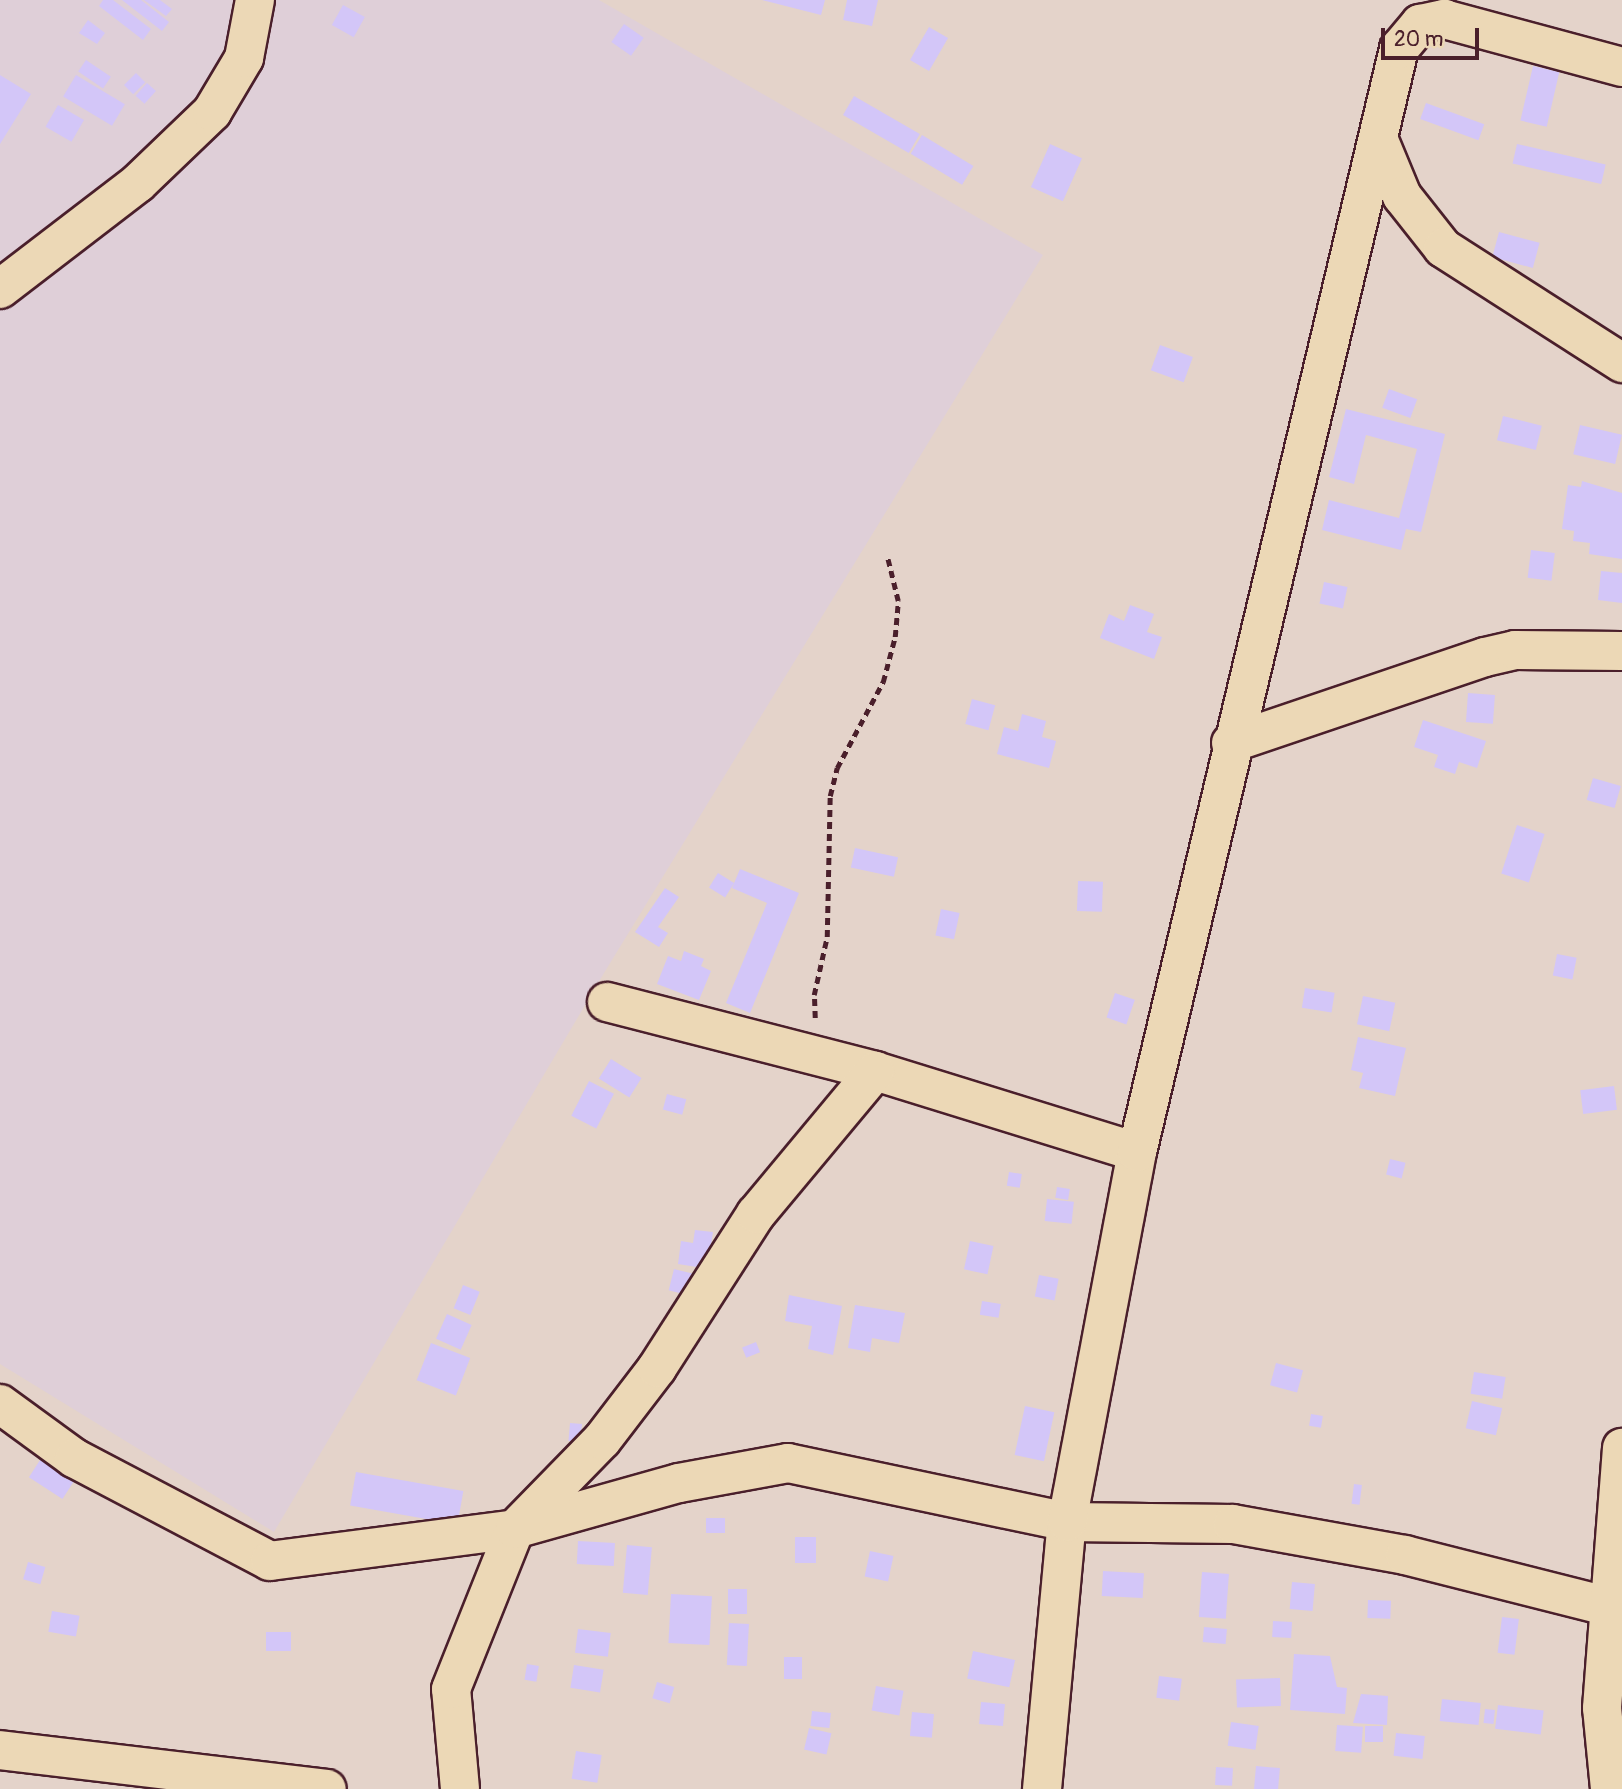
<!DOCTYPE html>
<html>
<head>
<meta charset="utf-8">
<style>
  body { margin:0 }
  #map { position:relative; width:1622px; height:1789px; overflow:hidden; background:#e4d3ca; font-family:Pangolin,sans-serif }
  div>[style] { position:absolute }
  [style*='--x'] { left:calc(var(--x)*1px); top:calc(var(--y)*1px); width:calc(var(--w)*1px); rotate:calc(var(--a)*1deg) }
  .built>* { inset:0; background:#dfcfd8 }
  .building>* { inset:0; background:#d3c6f8; transform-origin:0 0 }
  .path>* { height:4.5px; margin-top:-2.25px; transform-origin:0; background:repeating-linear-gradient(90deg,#4a1f2b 0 7px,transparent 0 12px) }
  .roads { filter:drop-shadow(2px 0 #4a1f2b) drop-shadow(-2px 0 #4a1f2b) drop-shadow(0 2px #4a1f2b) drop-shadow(0 -2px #4a1f2b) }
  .minor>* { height:38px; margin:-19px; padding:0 19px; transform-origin:19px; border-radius:19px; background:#ecd8b6 }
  span { translate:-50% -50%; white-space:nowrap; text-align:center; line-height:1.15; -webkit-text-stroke:6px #ecd8b6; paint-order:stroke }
  .scale { position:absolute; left:1381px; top:28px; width:98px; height:32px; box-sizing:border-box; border:4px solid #4a1f2b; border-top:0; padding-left:9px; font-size:21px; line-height:24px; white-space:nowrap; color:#4a1f2b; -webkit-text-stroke:5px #ecd8b6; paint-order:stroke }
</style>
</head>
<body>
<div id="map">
  <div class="built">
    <div style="clip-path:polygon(0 0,599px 0,1043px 255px,604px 973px,274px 1532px,0 1364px)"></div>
  </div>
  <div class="building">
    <div style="clip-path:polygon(103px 0,113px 0,151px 29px,143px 40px,99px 6px)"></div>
    <div style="clip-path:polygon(122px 0,141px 0,169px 22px,162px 31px)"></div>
    <div style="clip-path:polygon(144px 0,160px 0,172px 9px,166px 16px)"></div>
    <div style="clip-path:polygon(762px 0,825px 0,821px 15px)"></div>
    <div style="clip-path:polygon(847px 0,878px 0,872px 26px,843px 20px)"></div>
    <div style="left:343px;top:5px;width:25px;height:23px;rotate:29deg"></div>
    <div style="clip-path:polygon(88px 20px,105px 33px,97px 44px,79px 33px)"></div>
    <div style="left:624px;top:24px;width:24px;height:22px;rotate:35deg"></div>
    <div style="left:929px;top:27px;width:22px;height:38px;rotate:30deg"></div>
    <div style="left:86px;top:60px;width:30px;height:14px;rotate:34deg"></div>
    <div style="left:1533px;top:66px;width:27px;height:56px;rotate:13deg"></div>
    <div style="left:136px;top:73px;width:13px;height:17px;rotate:45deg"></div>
    <div style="clip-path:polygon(0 75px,31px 94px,0 144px)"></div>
    <div style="left:76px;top:75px;width:57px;height:25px;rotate:31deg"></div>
    <div style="left:147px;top:83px;width:12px;height:17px;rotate:42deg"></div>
    <div style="left:854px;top:96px;width:76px;height:22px;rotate:30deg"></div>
    <div style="left:1426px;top:103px;width:62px;height:17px;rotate:20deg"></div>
    <div style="left:58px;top:105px;width:30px;height:25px;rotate:30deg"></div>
    <div style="left:922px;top:135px;width:60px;height:22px;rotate:31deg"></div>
    <div style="left:1050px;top:144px;width:35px;height:47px;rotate:24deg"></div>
    <div style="left:1517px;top:144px;width:91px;height:20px;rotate:13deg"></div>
    <div style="left:1499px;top:232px;width:42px;height:26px;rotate:15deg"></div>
    <div style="left:1160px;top:345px;width:35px;height:27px;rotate:20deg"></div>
    <div style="left:1389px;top:389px;width:30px;height:20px;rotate:20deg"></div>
    <div style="clip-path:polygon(1346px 409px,1445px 434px,1421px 532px,1406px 529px,1401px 550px,1322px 530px,1329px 500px,1399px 518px,1417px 449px,1366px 435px,1354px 484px,1329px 477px)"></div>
    <div style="left:1503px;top:416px;width:40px;height:25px;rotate:14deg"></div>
    <div style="left:1580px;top:425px;width:43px;height:30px;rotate:13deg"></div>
    <div style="clip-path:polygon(1582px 481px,1622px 493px,1622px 559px,1589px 554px,1590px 543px,1573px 541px,1574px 531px,1562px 529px,1568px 485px,1581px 487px)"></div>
    <div style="left:1531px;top:550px;width:24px;height:28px;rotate:7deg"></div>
    <div style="clip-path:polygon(1601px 571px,1622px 573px,1622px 603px,1598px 600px)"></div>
    <div style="left:1324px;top:582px;width:24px;height:22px;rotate:12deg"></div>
    <div style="clip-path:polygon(1130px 605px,1154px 614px,1147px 632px,1162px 637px,1154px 659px,1100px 638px,1109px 614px,1124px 621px)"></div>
    <div style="left:1468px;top:693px;width:27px;height:29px;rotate:4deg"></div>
    <div style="left:972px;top:699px;width:24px;height:26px;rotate:15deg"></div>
    <div style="clip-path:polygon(1022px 714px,1046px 721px,1042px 737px,1056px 741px,1049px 768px,997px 754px,1004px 727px,1018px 731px)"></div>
    <div style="clip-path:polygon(1423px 720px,1486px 741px,1477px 768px,1459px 762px,1455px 774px,1434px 767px,1438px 755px,1414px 747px)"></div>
    <div style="left:1593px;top:778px;width:29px;height:23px;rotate:16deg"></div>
    <div style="left:1517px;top:825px;width:29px;height:51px;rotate:18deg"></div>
    <div style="left:855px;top:848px;width:44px;height:20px;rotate:12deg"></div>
    <div style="clip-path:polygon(740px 869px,799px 893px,750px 1013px,726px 1003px,767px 903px,732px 888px)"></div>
    <div style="left:718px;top:873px;width:19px;height:17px;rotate:32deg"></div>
    <div style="left:1078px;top:881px;width:25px;height:30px;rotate:2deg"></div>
    <div style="clip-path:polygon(665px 888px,679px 897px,658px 927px,668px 933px,659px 947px,635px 932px)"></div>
    <div style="left:941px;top:909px;width:19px;height:27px;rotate:12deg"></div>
    <div style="clip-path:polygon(684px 951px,704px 959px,701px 966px,711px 971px,699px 1000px,657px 984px,668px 956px,681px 961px)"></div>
    <div style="left:1557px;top:954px;width:20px;height:22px;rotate:11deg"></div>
    <div style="left:1305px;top:988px;width:30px;height:20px;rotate:9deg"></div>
    <div style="left:1115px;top:993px;width:21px;height:26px;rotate:19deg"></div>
    <div style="left:1363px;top:996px;width:33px;height:29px;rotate:12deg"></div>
    <div style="clip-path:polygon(1358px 1037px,1406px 1048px,1395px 1096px,1359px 1088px,1363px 1073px,1351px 1070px)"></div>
    <div style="left:611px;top:1059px;width:36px;height:23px;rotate:32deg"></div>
    <div style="left:589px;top:1081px;width:28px;height:39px;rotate:27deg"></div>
    <div style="left:1614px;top:1086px;width:24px;height:34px;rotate:83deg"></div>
    <div style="left:667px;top:1094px;width:20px;height:16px;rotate:15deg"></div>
    <div style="left:1390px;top:1159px;width:16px;height:16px;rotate:14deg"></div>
    <div style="left:1009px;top:1172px;width:13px;height:14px;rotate:9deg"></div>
    <div style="left:1057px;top:1187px;width:13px;height:11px;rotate:9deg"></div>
    <div style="left:1047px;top:1199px;width:27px;height:22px;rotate:6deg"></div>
    <div style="clip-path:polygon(695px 1230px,713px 1232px,711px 1245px,719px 1246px,716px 1270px,678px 1264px,681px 1241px,693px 1243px)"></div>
    <div style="left:970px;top:1241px;width:24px;height:29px;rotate:12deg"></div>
    <div style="left:674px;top:1269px;width:21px;height:22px;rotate:14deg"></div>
    <div style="left:1039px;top:1275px;width:20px;height:22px;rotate:11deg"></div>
    <div style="left:463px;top:1285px;width:18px;height:25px;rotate:22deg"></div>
    <div style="clip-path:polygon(789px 1295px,842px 1306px,833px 1355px,808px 1349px,812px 1326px,785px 1321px)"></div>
    <div style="left:982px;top:1301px;width:19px;height:14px;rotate:9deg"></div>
    <div style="clip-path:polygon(855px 1305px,905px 1313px,899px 1343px,872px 1338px,870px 1352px,848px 1348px)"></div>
    <div style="left:447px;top:1314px;width:27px;height:27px;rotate:24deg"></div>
    <div style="left:756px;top:1342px;width:11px;height:15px;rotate:68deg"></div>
    <div style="left:431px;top:1343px;width:42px;height:40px;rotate:21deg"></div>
    <div style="left:1276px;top:1363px;width:28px;height:23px;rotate:15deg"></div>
    <div style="left:1474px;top:1372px;width:32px;height:22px;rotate:9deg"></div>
    <div style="left:1472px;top:1401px;width:31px;height:28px;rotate:13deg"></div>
    <div style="left:1025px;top:1406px;width:30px;height:50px;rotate:12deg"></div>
    <div style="left:1311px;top:1414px;width:12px;height:12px;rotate:9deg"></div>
    <div style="left:570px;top:1423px;width:12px;height:18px;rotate:5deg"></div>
    <div style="left:42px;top:1457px;width:40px;height:24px;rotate:33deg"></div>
    <div style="left:356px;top:1472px;width:109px;height:34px;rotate:10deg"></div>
    <div style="left:1354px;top:1484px;width:8px;height:20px;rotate:7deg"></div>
    <div style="left:725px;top:1518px;width:15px;height:19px;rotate:90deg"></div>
    <div style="left:795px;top:1537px;width:21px;height:26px"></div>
    <div style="left:578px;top:1541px;width:37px;height:23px;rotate:3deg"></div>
    <div style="left:627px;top:1545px;width:25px;height:48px;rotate:5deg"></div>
    <div style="left:870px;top:1551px;width:24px;height:26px;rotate:12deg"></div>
    <div style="left:28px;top:1562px;width:18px;height:18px;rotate:16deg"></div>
    <div style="left:1103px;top:1571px;width:41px;height:25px;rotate:3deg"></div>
    <div style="left:1202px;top:1572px;width:27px;height:45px;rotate:4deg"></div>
    <div style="left:1292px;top:1582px;width:23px;height:27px;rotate:5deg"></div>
    <div style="left:728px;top:1589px;width:19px;height:25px"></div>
    <div style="left:671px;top:1594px;width:41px;height:49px;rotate:3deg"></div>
    <div style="left:1368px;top:1600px;width:23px;height:18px;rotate:2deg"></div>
    <div style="left:52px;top:1611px;width:28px;height:21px;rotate:10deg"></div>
    <div style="left:1502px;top:1617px;width:17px;height:36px;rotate:7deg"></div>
    <div style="left:1273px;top:1621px;width:19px;height:16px;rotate:3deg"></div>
    <div style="left:729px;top:1623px;width:20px;height:42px;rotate:3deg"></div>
    <div style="left:1204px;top:1627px;width:23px;height:15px;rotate:5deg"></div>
    <div style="left:578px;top:1629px;width:33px;height:24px;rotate:7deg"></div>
    <div style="left:266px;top:1632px;width:25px;height:19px"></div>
    <div style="left:973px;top:1651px;width:43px;height:28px;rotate:12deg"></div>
    <div style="clip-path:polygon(1294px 1654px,1330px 1656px,1337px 1687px,1347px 1688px,1345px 1714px,1290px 1710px)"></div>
    <div style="left:784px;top:1657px;width:18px;height:22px"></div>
    <div style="left:527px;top:1664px;width:12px;height:16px;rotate:9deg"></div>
    <div style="left:574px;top:1665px;width:30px;height:23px;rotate:9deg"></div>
    <div style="left:1159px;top:1676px;width:23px;height:22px;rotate:7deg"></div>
    <div style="left:1280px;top:1678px;width:28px;height:44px;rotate:88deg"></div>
    <div style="left:657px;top:1682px;width:18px;height:17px;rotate:16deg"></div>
    <div style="left:876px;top:1686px;width:28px;height:25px;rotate:10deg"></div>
    <div style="clip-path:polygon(1361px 1694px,1388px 1696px,1387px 1725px,1353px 1723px)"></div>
    <div style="left:1442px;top:1699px;width:39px;height:22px;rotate:6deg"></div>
    <div style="left:981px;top:1702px;width:24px;height:22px;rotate:5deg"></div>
    <div style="left:1498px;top:1705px;width:46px;height:24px;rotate:7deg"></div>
    <div style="left:1485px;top:1709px;width:10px;height:14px;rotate:6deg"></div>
    <div style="left:812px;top:1711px;width:19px;height:15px;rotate:6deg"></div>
    <div style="left:912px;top:1712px;width:22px;height:24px;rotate:5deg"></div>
    <div style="left:1231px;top:1722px;width:28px;height:24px;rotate:8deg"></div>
    <div style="left:1337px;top:1725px;width:26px;height:26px;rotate:4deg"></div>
    <div style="left:1365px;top:1726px;width:18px;height:16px"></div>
    <div style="left:809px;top:1728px;width:23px;height:22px;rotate:13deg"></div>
    <div style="left:1396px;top:1733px;width:29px;height:23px;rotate:6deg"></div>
    <div style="left:576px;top:1751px;width:26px;height:28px;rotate:9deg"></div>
    <div style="left:1256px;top:1766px;width:24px;height:23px;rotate:5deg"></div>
    <div style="left:1216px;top:1767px;width:17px;height:18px;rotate:3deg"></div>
  </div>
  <div class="path">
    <div style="--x:815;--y:1018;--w:23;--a:-92"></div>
    <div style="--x:814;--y:995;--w:59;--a:-77.4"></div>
    <div style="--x:827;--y:937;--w:141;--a:-88.8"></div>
    <div style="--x:830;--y:796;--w:29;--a:-76"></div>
    <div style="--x:837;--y:768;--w:98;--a:-61.9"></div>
    <div style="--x:883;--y:682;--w:47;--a:-75.1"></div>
    <div style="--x:895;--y:637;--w:36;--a:-85"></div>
    <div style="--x:898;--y:601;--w:46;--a:-103.7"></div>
  </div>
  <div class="roads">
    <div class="minor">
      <div style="--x:1378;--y:138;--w:63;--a:67.5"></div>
      <div style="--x:1402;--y:196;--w:66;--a:51.7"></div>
      <div style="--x:1443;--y:248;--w:213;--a:32.7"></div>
      <div style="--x:0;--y:289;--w:174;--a:-37.5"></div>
      <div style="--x:138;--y:183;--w:103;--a:-43.8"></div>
      <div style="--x:212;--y:112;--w:63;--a:-59.3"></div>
      <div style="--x:244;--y:58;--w:59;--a:-79.3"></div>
      <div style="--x:1231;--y:743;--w:268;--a:-18.7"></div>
      <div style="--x:1485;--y:657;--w:31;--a:-13"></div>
      <div style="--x:1515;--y:650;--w:107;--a:0.5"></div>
      <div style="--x:607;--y:1002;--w:277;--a:14.4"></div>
      <div style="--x:875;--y:1071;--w:274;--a:17.2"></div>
      <div style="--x:0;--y:1404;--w:92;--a:36.1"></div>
      <div style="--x:74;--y:1458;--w:221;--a:27.7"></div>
      <div style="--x:270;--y:1561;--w:247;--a:-7.4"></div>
      <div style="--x:515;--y:1529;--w:170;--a:-15.7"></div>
      <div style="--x:679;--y:1483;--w:111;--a:-10.4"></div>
      <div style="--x:788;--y:1463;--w:285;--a:11.9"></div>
      <div style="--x:1067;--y:1522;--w:166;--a:0.7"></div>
      <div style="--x:1233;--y:1524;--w:175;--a:10.2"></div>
      <div style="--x:1405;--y:1555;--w:224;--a:14.2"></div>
      <div style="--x:0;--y:1750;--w:329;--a:6.8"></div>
      <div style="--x:460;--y:1789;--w:100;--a:-95.1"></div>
      <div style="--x:451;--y:1689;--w:172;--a:-68.2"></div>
      <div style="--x:515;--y:1529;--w:124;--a:-45.7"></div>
      <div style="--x:602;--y:1440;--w:91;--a:-52.6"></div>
      <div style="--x:657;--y:1368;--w:183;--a:-57.3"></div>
      <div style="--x:756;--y:1214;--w:186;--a:-50.2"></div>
      <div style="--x:1042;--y:1789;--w:268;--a:-84.7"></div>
      <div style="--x:1067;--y:1522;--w:377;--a:-79.3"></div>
      <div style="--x:1137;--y:1152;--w:1134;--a:-76.64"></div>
      <div style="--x:1399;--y:49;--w:33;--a:-50"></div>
      <div style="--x:1420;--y:24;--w:25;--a:-12"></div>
      <div style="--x:1444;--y:19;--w:184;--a:15.1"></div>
      <div style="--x:1610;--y:1789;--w:81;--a:-95.6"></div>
      <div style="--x:1602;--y:1708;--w:261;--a:-85.6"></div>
    </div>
  </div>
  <div class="scale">20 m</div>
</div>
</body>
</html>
